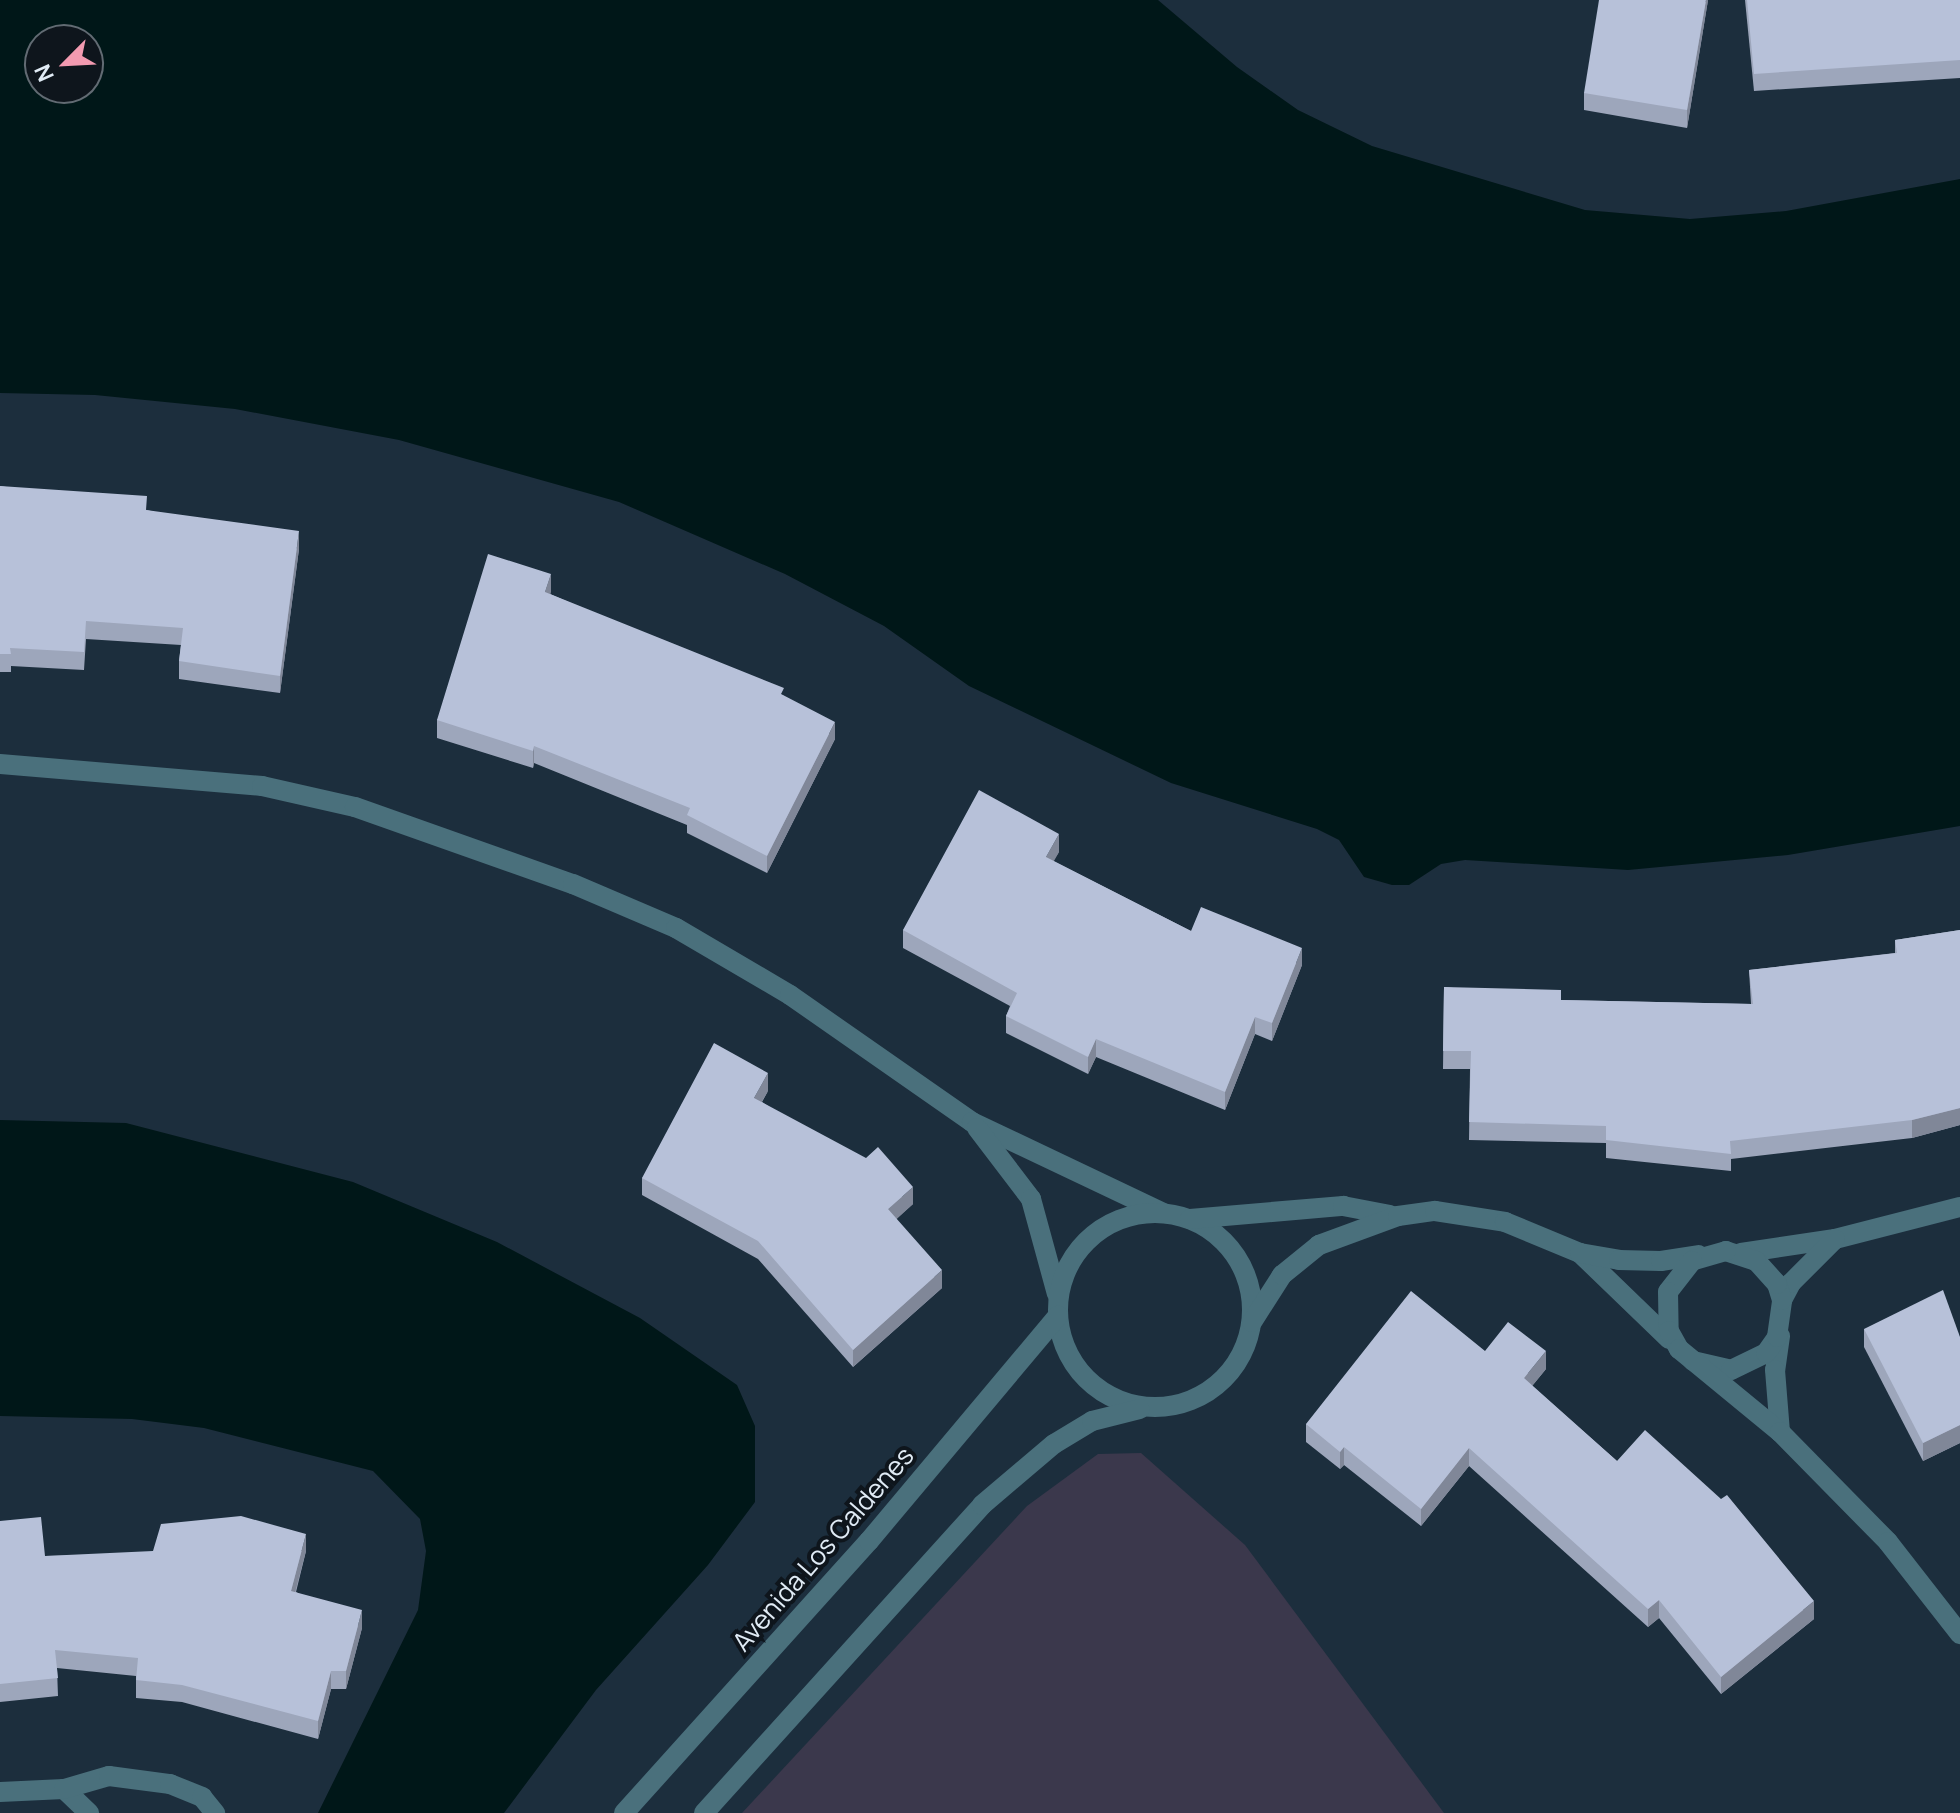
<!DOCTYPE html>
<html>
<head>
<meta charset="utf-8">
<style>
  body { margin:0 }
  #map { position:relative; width:1960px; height:1813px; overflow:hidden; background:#1c2e3d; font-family:Manrope,sans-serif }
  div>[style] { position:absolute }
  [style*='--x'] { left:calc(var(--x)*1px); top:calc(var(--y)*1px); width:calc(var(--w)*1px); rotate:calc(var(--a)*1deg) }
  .green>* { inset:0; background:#3b384c }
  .water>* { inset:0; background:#001718 }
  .minor>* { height:20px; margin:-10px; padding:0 10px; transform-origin:10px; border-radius:10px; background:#4a707c }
  .minor>.ring { margin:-10px; padding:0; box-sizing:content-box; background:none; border:20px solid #4a707c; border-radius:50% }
  .wall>* { inset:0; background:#9da6bb }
  .shaded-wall>* { inset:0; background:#808798 }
  .building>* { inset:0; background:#b7c1d9 }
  span { translate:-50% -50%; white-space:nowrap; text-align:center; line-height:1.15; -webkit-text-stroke:8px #0e151c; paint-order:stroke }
  .street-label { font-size:26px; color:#e0ebf5 }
  .north { position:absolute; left:24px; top:24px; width:80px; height:80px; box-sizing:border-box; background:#0e151c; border:2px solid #626b73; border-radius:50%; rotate:246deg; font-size:22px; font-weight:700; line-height:32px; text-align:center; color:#e0ebf5 }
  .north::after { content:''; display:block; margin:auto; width:28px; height:36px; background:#f29ab0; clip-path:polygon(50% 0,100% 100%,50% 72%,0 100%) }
</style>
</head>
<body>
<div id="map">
  <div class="green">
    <div style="clip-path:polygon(1141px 1453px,1245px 1545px,1444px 1813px,742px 1813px,1027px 1506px,1098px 1454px)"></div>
  </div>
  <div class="water">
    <div style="clip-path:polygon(evenodd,0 0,1158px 0,1237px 67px,1298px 110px,1372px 146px,1585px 210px,1690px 219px,1786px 211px,1960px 179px,1960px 826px,1788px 855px,1628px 870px,1465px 860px,1441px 864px,1409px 885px,1392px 885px,1364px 877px,1339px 840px,1317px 829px,1171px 783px,969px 686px,884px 626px,785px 574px,619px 502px,399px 440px,235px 409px,95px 395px,0 393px,0 0,88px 40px,88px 88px,40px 88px,40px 40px,88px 40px)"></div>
    <div style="clip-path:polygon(0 1120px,126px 1123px,353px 1182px,497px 1242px,640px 1318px,737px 1385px,755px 1426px,755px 1502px,708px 1565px,596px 1690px,504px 1813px,318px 1813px,418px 1610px,426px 1551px,420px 1519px,373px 1471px,204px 1428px,132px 1419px,0 1416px)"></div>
  </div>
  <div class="minor">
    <div style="--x:0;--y:764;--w:263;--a:4.8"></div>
    <div style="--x:262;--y:786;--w:95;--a:12.7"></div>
    <div style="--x:355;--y:807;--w:231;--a:19.5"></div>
    <div style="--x:573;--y:884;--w:112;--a:23.1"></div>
    <div style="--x:676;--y:928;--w:132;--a:30.4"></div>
    <div style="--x:790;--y:995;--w:222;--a:34.9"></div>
    <div style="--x:972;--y:1122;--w:212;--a:25.4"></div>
    <div style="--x:977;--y:1128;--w:89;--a:52.7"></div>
    <div style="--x:1031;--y:1199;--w:98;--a:74.7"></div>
    <div class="ring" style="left:1058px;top:1213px;width:174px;height:174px"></div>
    <div style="--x:1190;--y:1219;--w:154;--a:-4.9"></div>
    <div style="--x:1343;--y:1206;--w:48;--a:10.8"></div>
    <div style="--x:1580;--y:1253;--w:124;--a:44"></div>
    <div style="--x:1741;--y:1253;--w:95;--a:-8.5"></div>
    <div style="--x:1835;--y:1239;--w:129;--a:-14.4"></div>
    <div style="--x:1782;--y:1300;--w:19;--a:-62"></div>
    <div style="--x:1791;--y:1283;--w:62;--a:-45"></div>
    <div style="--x:1252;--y:1322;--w:56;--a:-57.4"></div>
    <div style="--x:1282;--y:1275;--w:48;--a:-39"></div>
    <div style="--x:1319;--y:1245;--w:84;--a:-20.2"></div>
    <div style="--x:1398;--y:1216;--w:37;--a:-8"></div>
    <div style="--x:1435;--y:1211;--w:71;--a:8.9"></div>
    <div style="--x:1505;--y:1222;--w:81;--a:22.5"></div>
    <div style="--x:1580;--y:1253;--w:40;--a:10"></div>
    <div style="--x:1619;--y:1260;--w:42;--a:1.4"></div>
    <div style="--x:1661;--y:1261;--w:38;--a:-9"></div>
    <div style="--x:1780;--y:1336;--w:34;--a:98"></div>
    <div style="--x:1775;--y:1370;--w:62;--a:85.4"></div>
    <div style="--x:1693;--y:1361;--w:39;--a:13"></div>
    <div style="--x:1731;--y:1370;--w:39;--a:-26"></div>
    <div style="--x:1766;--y:1353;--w:19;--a:-55"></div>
    <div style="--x:1777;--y:1337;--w:37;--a:-82"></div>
    <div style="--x:1782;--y:1300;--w:17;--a:-107"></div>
    <div style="--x:1777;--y:1284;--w:31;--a:-132"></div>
    <div style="--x:1756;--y:1261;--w:32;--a:-162"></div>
    <div style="--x:1726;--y:1251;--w:35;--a:164"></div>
    <div style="--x:1692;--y:1261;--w:39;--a:128"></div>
    <div style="--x:1668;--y:1292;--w:39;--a:89"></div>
    <div style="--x:1669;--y:1331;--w:21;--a:61"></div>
    <div style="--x:1679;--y:1349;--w:131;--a:39.4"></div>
    <div style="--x:1780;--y:1432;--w:154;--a:45.5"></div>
    <div style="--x:1888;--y:1542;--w:117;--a:52"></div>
    <div style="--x:64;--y:1789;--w:35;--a:44"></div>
    <div style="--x:0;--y:1792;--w:64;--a:-2.7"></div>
    <div style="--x:64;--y:1789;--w:47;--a:-16.1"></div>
    <div style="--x:109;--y:1776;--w:62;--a:7.5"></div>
    <div style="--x:170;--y:1784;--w:35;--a:22"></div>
    <div style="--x:202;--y:1797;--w:21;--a:51"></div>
    <div style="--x:624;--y:1813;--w:366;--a:-48"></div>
    <div style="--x:869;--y:1541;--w:294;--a:-50"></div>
    <div style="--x:704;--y:1813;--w:415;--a:-47.9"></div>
    <div style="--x:982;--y:1505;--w:94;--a:-40.3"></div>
    <div style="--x:1054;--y:1444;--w:44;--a:-31.2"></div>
    <div style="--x:1092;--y:1421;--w:49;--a:-14"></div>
  </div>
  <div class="wall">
    <div style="clip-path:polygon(1708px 0,1687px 128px,1584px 110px,1584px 93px)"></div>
    <div style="clip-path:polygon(1745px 0,1960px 0,1960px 78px,1754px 91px)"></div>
    <div style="clip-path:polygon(0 486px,147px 510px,299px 549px,280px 693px,179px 679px,179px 661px,181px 645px,86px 639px,84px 670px,11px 666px,11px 672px,0 672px)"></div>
    <div style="clip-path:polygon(551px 592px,550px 594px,784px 696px,835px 739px,767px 873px,687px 833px,687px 825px,534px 763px,533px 768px,437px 738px,437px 720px)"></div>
    <div style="clip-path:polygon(1059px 852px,1053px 861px,1191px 931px,1302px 965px,1272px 1041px,1255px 1034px,1225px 1110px,1096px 1057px,1088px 1074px,1006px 1033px,1006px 1016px,1010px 1006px,903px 948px,903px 930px)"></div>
    <div style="clip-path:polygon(1960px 930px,1960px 1125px,1912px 1138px,1731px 1159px,1731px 1171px,1606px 1158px,1606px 1143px,1469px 1140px,1470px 1069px,1443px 1069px,1444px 987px,1561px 1000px,1751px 1004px,1749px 970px,1895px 953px,1895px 940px)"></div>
    <div style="clip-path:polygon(768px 1091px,762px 1102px,913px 1204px,896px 1219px,942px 1288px,853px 1367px,758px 1259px,642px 1195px,642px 1178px)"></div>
    <div style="clip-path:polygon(1864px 1329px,1960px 1337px,1960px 1443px,1923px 1461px,1864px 1347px)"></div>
    <div style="clip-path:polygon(1546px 1369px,1532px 1386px,1617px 1461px,1814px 1619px,1721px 1694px,1659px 1618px,1648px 1627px,1469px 1466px,1421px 1526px,1344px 1465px,1340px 1469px,1306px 1442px,1306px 1424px)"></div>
    <div style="clip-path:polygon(0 1521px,45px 1556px,306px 1551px,296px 1592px,362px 1628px,346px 1689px,331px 1689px,318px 1739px,182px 1702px,136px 1698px,136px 1676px,57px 1668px,58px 1696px,0 1702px)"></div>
  </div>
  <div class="shaded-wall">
    <div style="clip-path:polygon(1706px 0,1708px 0,1687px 128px,1687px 110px)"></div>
    <div style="clip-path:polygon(299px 531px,299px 549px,280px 693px,280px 676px)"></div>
    <div style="clip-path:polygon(551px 574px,551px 592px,545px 610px,545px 592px)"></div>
    <div style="clip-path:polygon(835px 722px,835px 739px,767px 873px,767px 856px)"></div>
    <div style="clip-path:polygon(534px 746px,534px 763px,533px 768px,533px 751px)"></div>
    <div style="clip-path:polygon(1059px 834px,1059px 852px,1046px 875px,1046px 857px)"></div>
    <div style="clip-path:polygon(1302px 948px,1302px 965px,1272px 1041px,1272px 1023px)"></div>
    <div style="clip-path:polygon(1255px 1017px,1255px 1034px,1225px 1110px,1225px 1092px)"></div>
    <div style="clip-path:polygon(1096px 1039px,1096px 1057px,1088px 1074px,1088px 1057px)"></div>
    <div style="clip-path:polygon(768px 1073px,768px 1091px,754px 1115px,754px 1098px)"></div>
    <div style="clip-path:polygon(1960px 1108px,1960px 1125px,1912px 1138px,1912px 1120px)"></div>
    <div style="clip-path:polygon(913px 1187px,913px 1204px,888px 1227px,888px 1209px)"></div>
    <div style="clip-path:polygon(942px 1270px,942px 1288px,853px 1367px,853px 1350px)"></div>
    <div style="clip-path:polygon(1546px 1351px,1546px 1369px,1524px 1396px,1524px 1378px)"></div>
    <div style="clip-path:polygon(1960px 1425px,1960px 1443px,1923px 1461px,1923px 1443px)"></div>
    <div style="clip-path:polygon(1344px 1447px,1344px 1465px,1340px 1469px,1340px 1452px)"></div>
    <div style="clip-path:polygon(1469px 1448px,1469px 1466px,1421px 1526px,1421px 1509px)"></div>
    <div style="clip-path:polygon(306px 1534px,306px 1551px,291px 1608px,291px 1591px)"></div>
    <div style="clip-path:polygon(1659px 1600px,1659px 1618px,1648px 1627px,1648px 1609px)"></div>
    <div style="clip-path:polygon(1814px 1601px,1814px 1619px,1721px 1694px,1721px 1677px)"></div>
    <div style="clip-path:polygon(362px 1610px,362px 1628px,346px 1689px,346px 1671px)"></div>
    <div style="clip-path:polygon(331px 1671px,331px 1689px,318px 1739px,318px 1721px)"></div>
  </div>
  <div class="building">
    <div style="clip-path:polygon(1599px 0,1706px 0,1687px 110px,1584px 93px)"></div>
    <div style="clip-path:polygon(1747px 0,1960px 0,1960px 60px,1754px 74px)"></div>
    <div style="clip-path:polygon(0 486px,147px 496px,146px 510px,299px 531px,280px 676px,179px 661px,183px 628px,86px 621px,84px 652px,10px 648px,11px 654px,0 654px)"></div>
    <div style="clip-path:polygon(488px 554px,551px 574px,545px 592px,784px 688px,781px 694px,835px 722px,767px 856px,687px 815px,690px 808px,534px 746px,533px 751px,437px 720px)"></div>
    <div style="clip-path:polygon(979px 790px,1059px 834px,1046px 857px,1191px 931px,1201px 907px,1302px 948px,1272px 1023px,1255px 1017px,1225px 1092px,1096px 1039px,1088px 1057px,1006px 1016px,1017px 993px,903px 930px)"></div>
    <div style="clip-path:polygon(1960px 930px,1960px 1108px,1912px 1120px,1730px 1141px,1731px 1154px,1606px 1140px,1606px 1126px,1469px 1122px,1471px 1051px,1443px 1051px,1444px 987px,1561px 990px,1561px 1000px,1753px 1004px,1749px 970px,1897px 953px,1895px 940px)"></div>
    <div style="clip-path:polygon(714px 1043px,768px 1073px,754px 1098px,866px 1158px,878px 1147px,913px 1187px,888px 1209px,942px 1270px,853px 1350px,758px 1241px,642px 1178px)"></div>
    <div style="clip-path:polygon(1943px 1290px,1960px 1337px,1960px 1425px,1923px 1443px,1864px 1329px)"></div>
    <div style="clip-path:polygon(1411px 1291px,1485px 1351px,1508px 1322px,1546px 1351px,1524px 1378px,1617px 1461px,1645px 1430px,1721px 1499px,1727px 1495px,1814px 1601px,1721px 1677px,1659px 1600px,1648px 1609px,1469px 1448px,1421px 1509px,1344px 1447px,1340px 1452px,1306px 1424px)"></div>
    <div style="clip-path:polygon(241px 1516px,306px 1534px,291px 1591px,362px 1610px,346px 1671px,331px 1671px,318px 1721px,182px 1685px,136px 1680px,138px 1658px,55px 1650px,58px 1678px,0 1684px,0 1521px,41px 1517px,45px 1556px,153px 1551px,161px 1524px)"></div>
  </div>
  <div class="street-label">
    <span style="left:823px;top:1549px;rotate:-49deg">Avenida Los Caldenes</span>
  </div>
  <div class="north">N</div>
</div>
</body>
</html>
